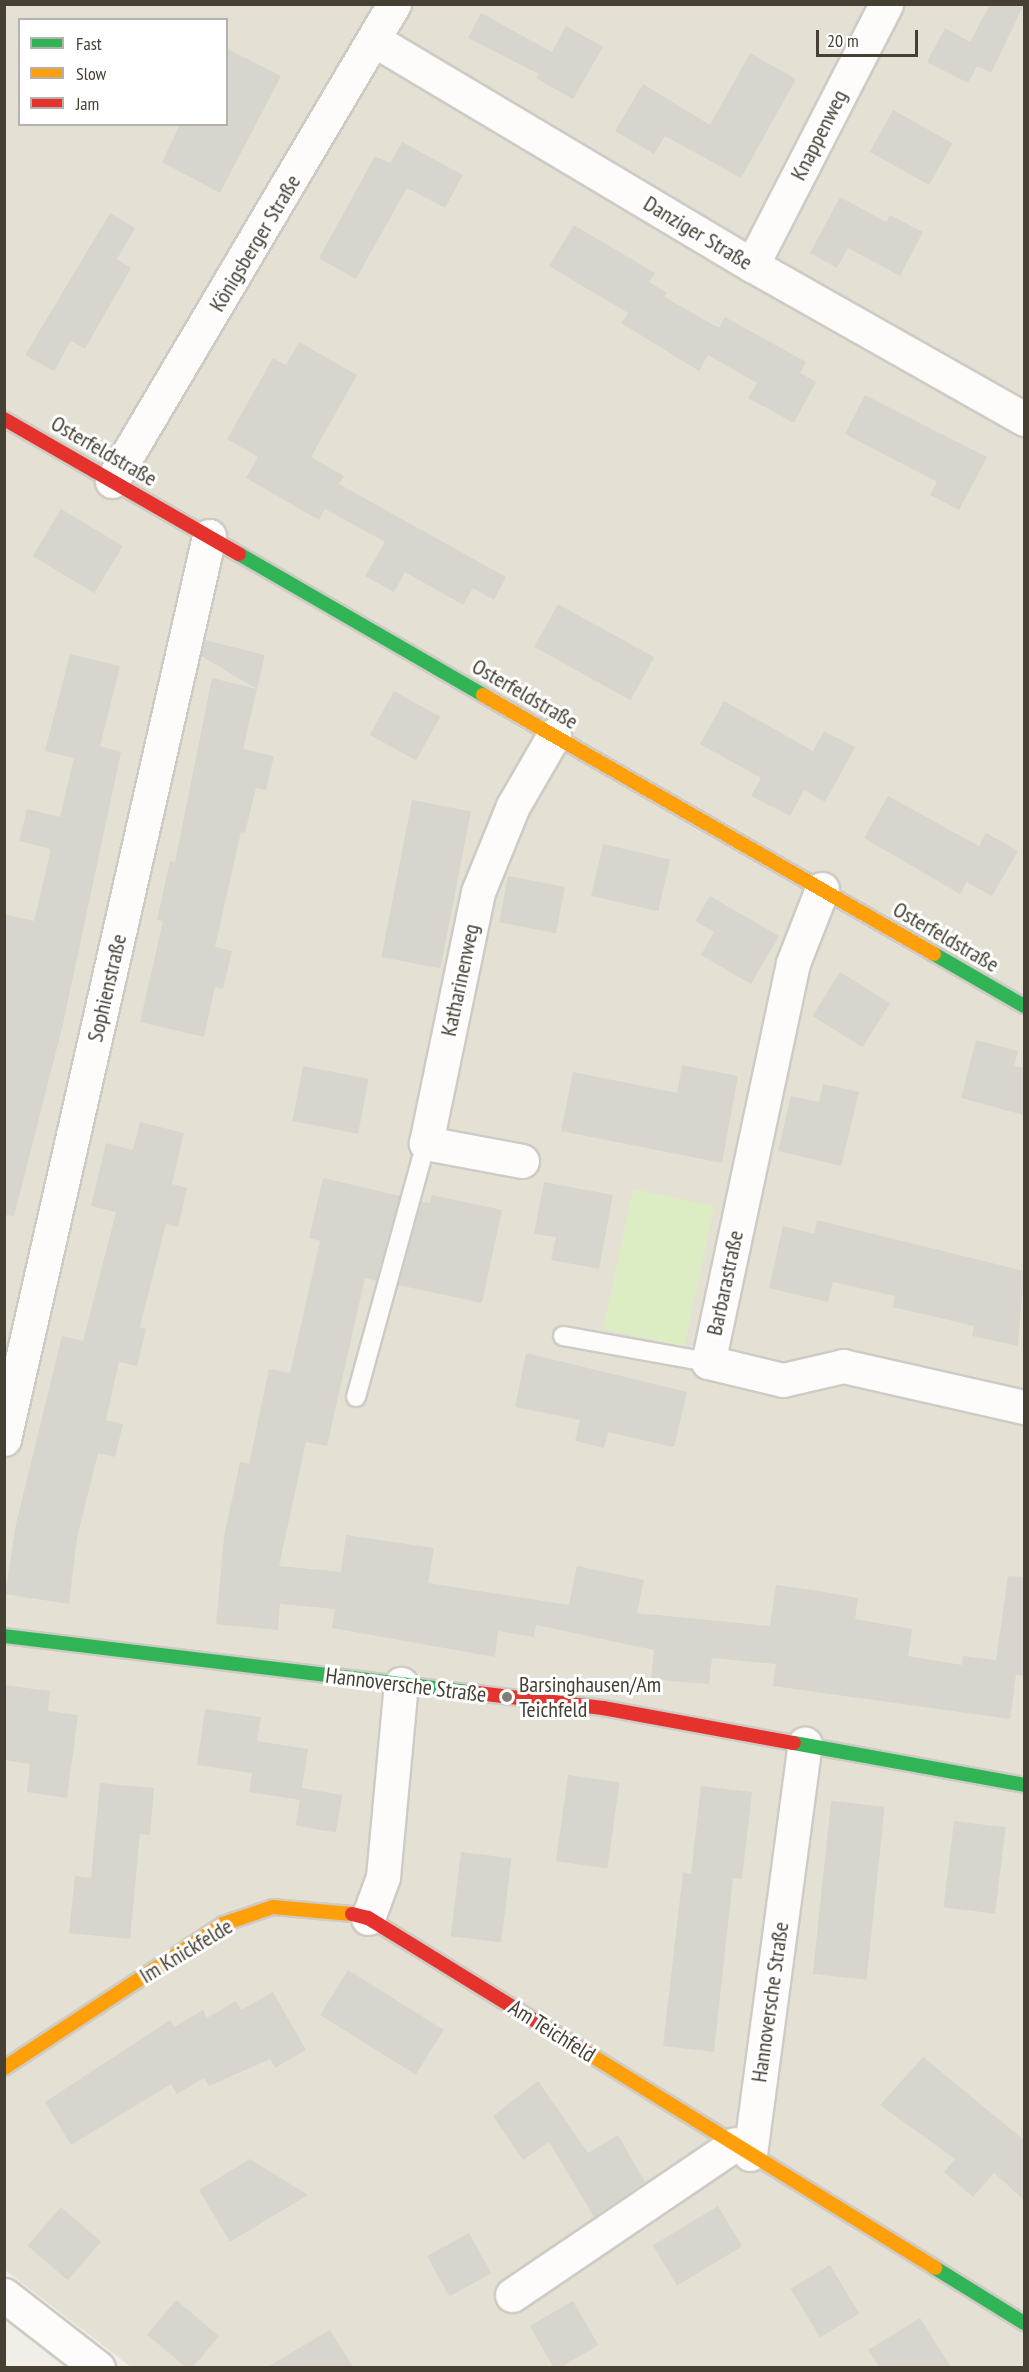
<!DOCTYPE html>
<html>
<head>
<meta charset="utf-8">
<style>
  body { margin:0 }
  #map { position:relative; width:1029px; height:2372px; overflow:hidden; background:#f0eee7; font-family:"PT Sans Narrow",sans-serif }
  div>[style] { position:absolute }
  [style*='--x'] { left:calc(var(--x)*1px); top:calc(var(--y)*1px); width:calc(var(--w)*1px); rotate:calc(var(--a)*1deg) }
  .residential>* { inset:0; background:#e5e0d4 }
  .green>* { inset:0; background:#dcedc4; transform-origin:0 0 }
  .building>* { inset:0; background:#d8d5ce; transform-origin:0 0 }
  .roads { filter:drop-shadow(2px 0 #cecbc5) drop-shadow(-2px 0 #cecbc5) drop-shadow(0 2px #cecbc5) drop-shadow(0 -2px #cecbc5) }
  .lane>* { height:18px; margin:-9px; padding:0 9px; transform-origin:9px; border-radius:9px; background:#fdfcfb }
  .street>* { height:33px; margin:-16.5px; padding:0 16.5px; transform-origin:16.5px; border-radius:16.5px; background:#fdfcfb }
  .fast>* { height:14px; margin:-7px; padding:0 7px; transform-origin:7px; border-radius:7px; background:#30b455 }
  .slow>* { height:14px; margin:-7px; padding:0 7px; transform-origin:7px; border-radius:7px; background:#ff9f0a }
  .jam>* { height:14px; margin:-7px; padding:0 7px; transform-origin:7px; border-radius:7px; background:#e5322d }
  .dots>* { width:16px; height:16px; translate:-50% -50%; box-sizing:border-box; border:3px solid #fff; border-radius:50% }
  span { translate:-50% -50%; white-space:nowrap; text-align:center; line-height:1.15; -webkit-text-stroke:6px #fff; paint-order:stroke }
  .street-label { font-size:22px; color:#463f33 }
  .poi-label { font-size:22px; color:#463f33 }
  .left { translate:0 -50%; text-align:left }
  .frame { position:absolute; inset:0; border:6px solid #463f33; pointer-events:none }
  .legend { position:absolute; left:18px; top:18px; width:210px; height:108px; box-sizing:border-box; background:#fff; border:2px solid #b5b2ad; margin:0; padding:8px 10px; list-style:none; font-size:18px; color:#463f33 }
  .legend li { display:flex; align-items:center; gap:12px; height:30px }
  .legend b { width:30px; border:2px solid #b5b2ad }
  .scale { position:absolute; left:816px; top:30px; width:102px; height:27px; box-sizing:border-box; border:3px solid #463f33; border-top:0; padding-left:8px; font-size:18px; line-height:21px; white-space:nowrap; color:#463f33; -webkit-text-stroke:4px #fff; paint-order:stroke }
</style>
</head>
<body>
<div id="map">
  <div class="residential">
    <div style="clip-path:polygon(evenodd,4px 5px,1024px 5px,1024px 2367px,131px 2367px,5px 2270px,4px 5px,20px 20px,226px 20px,226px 124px,20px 124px,20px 20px)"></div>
  </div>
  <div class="green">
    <div style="left:633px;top:1189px;width:83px;height:143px;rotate:12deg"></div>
  </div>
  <div class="building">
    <div style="clip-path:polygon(990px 4px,1024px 4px,991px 73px,977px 66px,968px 83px,927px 62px,945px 28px,970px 42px)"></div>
    <div style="clip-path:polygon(481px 13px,552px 52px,566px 26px,603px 47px,573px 99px,536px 78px,539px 74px,468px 38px)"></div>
    <div style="clip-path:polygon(226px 48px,281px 76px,220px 193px,162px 162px,180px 124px,226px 124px)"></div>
    <div style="clip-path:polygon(750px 53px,796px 79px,741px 178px,665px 136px,654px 154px,615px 131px,643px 84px,710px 125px)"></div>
    <div style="left:893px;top:110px;width:68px;height:48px;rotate:29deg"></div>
    <div style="clip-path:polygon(402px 142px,463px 175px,445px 208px,407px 188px,356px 279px,319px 258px,375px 156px,390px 163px)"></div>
    <div style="clip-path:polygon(840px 197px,886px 222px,890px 215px,923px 232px,900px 276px,848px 248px,837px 268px,810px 253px)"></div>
    <div style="clip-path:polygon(110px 213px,135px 228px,117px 259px,131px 268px,85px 349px,71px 341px,54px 371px,25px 355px)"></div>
    <div style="clip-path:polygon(574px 225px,655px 273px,649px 282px,667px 293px,664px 297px,719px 328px,725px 317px,806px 362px,800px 373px,816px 382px,794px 423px,748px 398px,757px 383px,708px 355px,699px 371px,621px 323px,628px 313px,549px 266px)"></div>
    <div style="clip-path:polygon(299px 342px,357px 375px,311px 457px,344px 476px,339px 484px,506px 577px,494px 600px,473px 588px,463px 605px,405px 572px,394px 592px,365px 576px,385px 542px,325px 509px,319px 520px,246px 478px,258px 457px,227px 439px,273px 358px,286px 365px)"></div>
    <div style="clip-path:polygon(865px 395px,987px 457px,959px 510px,930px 495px,937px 482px,845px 434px)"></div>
    <div style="left:61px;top:509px;width:72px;height:55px;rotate:31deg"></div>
    <div style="left:558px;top:604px;width:110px;height:49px;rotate:29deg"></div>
    <div style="clip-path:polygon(205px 640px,265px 655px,257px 689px,201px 656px)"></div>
    <div style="clip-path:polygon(70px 654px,120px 666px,100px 746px,121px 752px,63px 1024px,14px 1216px,4px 1215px,4px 914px,34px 921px,51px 849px,19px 841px,27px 809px,60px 817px,74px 758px,45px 751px)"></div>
    <div style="clip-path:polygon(212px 678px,257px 689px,243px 749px,274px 756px,266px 790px,256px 788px,245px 833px,241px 832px,215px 947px,232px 951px,223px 989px,215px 987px,204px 1037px,140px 1022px,163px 921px,157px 920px,170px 861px,175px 862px)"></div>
    <div style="left:394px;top:691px;width:53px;height:50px;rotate:29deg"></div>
    <div style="clip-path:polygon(724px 701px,813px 751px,824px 731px,855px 747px,825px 802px,804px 790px,790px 816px,751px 796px,761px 778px,700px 744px)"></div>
    <div style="clip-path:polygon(888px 796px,979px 846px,986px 833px,1018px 851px,992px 896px,967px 882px,960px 894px,864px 838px)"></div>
    <div style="left:412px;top:800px;width:60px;height:160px;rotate:11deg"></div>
    <div style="left:603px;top:844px;width:69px;height:53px;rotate:13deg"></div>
    <div style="left:508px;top:876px;width:58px;height:47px;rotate:11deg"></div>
    <div style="clip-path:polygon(710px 896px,779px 936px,751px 984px,701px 955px,714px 932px,695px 921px)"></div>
    <div style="left:840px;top:972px;width:59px;height:52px;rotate:32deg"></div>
    <div style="clip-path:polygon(976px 1040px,1018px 1051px,1014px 1066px,1024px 1068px,1024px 1115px,961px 1098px)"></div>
    <div style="clip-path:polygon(682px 1065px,738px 1076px,722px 1163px,561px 1131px,573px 1072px,677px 1093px)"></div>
    <div style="left:303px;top:1066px;width:67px;height:56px;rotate:11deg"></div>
    <div style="clip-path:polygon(823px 1084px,859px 1092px,841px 1166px,778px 1151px,791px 1096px,819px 1102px)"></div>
    <div style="clip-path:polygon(140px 1122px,184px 1133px,172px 1184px,187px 1188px,178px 1227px,166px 1224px,140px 1327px,146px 1329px,137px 1366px,119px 1362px,106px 1420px,123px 1424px,115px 1457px,98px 1453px,77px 1538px,69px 1604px,5px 1594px,16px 1524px,62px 1336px,83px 1341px,116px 1212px,91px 1206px,106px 1143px,133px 1150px)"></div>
    <div style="clip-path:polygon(323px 1178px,400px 1196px,376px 1281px,365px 1278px,327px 1446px,306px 1442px,279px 1566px,341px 1572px,346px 1535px,434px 1548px,428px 1583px,569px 1605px,577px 1566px,644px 1580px,637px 1613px,770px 1626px,776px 1585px,813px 1590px,858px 1598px,855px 1619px,912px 1629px,908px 1656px,962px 1665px,963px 1656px,996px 1660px,1008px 1576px,1024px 1577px,1024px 1676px,1016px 1675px,1010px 1719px,773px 1686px,776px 1664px,712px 1658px,709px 1684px,651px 1679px,654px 1650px,536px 1625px,534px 1637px,498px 1631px,495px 1657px,332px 1628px,335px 1609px,280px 1604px,278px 1630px,216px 1624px,224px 1537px,240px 1462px,249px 1464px,269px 1369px,290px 1373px,320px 1241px,309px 1238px)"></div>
    <div style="clip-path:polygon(544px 1182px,613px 1195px,599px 1269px,551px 1260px,556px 1237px,534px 1234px)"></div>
    <div style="clip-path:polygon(432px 1195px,502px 1210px,482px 1303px,398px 1285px,422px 1202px,430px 1203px)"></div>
    <div style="clip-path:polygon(817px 1220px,1024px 1271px,1018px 1346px,972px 1336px,974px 1326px,893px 1307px,895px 1296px,833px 1282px,828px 1302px,769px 1288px,783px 1226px,814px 1234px)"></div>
    <div style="clip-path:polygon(526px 1353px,687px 1392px,674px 1447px,608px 1432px,604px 1448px,575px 1441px,580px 1420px,515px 1407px)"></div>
    <div style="clip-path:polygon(4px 1685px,50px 1691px,48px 1711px,78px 1715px,67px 1798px,27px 1792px,30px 1764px,4px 1760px)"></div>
    <div style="clip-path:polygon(205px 1709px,261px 1717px,257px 1741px,308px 1749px,300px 1800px,249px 1792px,252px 1773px,197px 1765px)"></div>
    <div style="left:568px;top:1775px;width:52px;height:87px;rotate:8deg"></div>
    <div style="clip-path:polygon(100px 1783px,154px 1788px,150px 1835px,140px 1834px,130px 1939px,69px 1933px,75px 1876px,91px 1878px)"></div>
    <div style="clip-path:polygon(701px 1786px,752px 1792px,742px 1879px,733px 1878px,714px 2052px,663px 2046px,683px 1872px,691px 1874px)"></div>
    <div style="left:302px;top:1788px;width:41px;height:38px;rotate:10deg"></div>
    <div style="left:831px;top:1801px;width:54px;height:174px;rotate:6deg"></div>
    <div style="left:954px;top:1821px;width:52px;height:87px;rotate:7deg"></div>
    <div style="left:461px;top:1852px;width:51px;height:85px;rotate:7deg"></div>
    <div style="left:348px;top:1970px;width:113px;height:53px;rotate:32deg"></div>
    <div style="clip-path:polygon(273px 1992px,306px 2050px,275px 2068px,270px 2059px,209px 2086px,204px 2078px,177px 2094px,171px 2084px,71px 2145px,45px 2102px,170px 2020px,174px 2027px,203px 2010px,207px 2018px,236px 2001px,241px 2010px)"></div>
    <div style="clip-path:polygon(923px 2057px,1024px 2140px,1024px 2200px,994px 2173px,973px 2197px,944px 2172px,955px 2159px,880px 2105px)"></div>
    <div style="clip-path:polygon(538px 2081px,588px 2153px,618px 2135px,645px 2182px,594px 2217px,549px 2142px,523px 2160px,493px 2116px)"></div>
    <div style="clip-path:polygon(250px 2159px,308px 2195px,230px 2242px,199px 2190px)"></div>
    <div style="left:718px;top:2206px;width:47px;height:76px;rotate:59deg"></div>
    <div style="left:61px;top:2207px;width:53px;height:51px;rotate:41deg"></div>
    <div style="left:469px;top:2233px;width:46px;height:48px;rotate:61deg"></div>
    <div style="left:830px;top:2265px;width:57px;height:46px;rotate:59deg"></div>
    <div style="left:176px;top:2300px;width:56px;height:45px;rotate:40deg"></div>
    <div style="left:573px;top:2301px;width:51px;height:50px;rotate:60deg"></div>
    <div style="clip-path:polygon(920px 2318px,951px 2367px,879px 2367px,868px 2350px)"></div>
    <div style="clip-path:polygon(330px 2330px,353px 2367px,267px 2367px)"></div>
  </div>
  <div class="roads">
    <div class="lane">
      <div style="--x:563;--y:1336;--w:147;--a:10.2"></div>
      <div style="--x:356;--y:1397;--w:263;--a:-74.6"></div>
    </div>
    <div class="street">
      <div style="--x:376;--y:41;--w:438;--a:30.8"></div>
      <div style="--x:752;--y:265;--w:313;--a:29.5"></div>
      <div style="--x:752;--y:265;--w:293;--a:-62.8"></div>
      <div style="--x:112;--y:481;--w:554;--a:-59.41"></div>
      <div style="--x:822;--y:889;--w:79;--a:111.4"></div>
      <div style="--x:793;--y:963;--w:408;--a:102"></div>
      <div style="--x:708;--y:1362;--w:77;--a:13.5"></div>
      <div style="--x:783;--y:1380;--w:62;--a:-13.1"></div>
      <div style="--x:843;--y:1366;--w:186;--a:12.8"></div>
      <div style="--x:522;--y:1161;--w:98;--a:-169.4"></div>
      <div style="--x:426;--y:1143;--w:256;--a:-78.3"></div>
      <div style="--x:478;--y:892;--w:93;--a:-67.9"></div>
      <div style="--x:513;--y:806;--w:82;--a:-60"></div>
      <div style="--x:4;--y:1439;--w:926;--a:-77.21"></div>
      <div style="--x:368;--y:1918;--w:44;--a:-69.9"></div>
      <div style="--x:383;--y:1877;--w:194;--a:-84.7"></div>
      <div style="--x:750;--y:2154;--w:414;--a:-82.4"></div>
      <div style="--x:4;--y:2295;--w:119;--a:37.8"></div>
      <div style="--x:512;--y:2295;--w:269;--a:-34.1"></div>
    </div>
    <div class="fast">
      <div style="--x:239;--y:554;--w:282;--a:30"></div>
      <div style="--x:934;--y:954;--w:104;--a:30"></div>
      <div style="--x:4;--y:1636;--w:468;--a:6.9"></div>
      <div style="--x:794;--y:1743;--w:234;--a:10.3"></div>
      <div style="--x:935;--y:2268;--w:105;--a:31.7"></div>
    </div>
    <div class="slow">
      <div style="--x:483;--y:695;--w:520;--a:29.87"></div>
      <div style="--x:589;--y:2054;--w:407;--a:31.7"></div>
      <div style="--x:4;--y:2068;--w:262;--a:-33.3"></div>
      <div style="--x:223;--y:1924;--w:53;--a:-18.8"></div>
      <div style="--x:273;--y:1907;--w:79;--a:5.1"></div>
    </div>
    <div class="jam">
      <div style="--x:4;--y:419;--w:271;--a:29.9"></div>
      <div style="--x:469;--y:1692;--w:135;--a:6.8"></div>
      <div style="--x:603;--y:1708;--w:194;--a:10.4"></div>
      <div style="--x:352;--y:1914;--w:16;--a:14"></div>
      <div style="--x:368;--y:1918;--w:259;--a:31.6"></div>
    </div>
  </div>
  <div class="dots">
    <div style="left:507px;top:1697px;background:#827c72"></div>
  </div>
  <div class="street-label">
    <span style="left:819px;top:135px;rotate:-63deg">Knappenweg</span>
    <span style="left:698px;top:233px;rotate:31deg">Danziger Straße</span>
    <span style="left:255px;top:243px;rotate:-59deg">Königsberger Straße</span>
    <span style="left:104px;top:451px;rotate:30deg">Osterfeldstraße</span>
    <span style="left:525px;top:694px;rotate:30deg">Osterfeldstraße</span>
    <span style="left:946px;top:937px;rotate:30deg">Osterfeldstraße</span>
    <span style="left:460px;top:980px;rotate:-78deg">Katharinenweg</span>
    <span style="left:107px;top:988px;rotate:-77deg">Sophienstraße</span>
    <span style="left:725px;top:1283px;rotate:-78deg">Barbarastraße</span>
    <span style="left:406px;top:1685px;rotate:7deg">Hannoversche Straße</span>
    <span style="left:186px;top:1951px;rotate:-31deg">Im Knickfelde</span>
    <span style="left:770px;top:2002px;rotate:-82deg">Hannoversche Straße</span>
    <span style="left:552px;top:2031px;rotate:32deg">Am Teichfeld</span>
  </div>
  <div class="poi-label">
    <span class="left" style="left:519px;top:1697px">Barsinghausen/Am<br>Teichfeld</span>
  </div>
  <div class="frame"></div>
  <ul class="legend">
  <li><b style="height:8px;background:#30b455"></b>Fast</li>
  <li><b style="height:8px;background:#ff9f0a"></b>Slow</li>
  <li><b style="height:8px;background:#e5322d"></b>Jam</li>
  </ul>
  <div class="scale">20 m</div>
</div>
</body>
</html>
